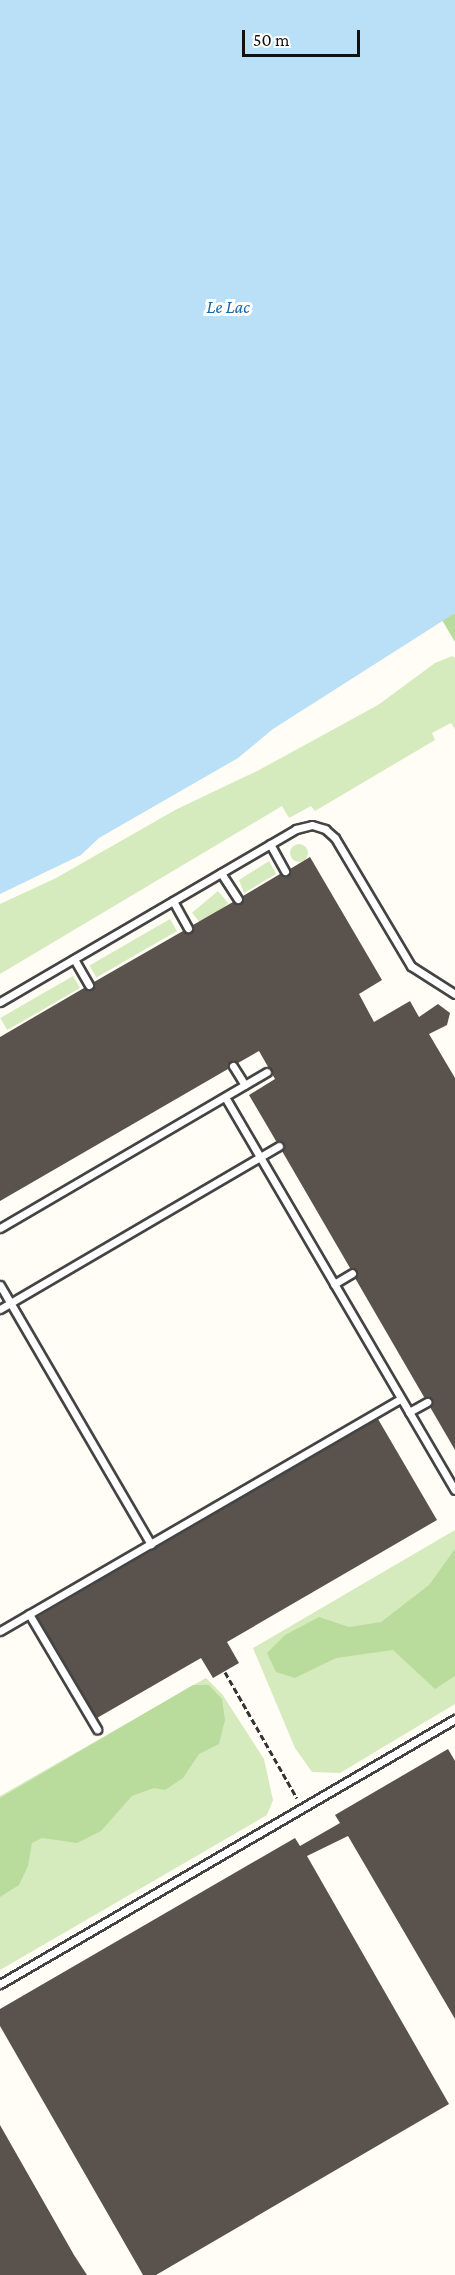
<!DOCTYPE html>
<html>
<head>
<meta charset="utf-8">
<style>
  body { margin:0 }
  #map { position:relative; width:455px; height:2275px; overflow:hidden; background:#fffdf5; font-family:"Crimson Pro",serif }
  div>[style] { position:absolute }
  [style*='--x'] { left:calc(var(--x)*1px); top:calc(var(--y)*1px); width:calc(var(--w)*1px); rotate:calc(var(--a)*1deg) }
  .green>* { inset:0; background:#d5ebbd; transform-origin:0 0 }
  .round { border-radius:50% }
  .forest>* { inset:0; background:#b9dc9c }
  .water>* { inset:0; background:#b9e0f7 }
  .building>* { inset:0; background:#5a524d }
  .path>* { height:3px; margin-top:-1.5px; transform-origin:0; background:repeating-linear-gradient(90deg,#333 0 6px,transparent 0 9px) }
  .roads { filter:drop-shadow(2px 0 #444) drop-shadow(-2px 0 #444) drop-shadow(0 2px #444) drop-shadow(0 -2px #444) }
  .service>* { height:7px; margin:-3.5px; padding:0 3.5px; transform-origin:3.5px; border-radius:3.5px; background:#fff }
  span { translate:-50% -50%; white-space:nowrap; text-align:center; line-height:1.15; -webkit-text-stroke:6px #fff; paint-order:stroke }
  .water-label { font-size:18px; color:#1768a6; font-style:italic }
  .scale { position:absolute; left:242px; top:30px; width:118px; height:27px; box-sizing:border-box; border:3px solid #111; border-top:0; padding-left:8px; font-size:18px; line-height:21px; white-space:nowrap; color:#111; -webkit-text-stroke:4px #fff; paint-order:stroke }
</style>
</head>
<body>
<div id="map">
  <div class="green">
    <div style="clip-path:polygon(452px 656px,455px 658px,455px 729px,451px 723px,432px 733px,435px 740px,315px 811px,311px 806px,289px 818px,282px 806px,0 974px,0 904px,56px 878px,177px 809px,259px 770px,378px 705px,435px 663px)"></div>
    <div class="round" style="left:290px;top:844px;width:18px;height:18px"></div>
    <div style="clip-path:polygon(269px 861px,276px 874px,244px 893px,239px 880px)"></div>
    <div style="left:218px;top:891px;width:16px;height:34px;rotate:50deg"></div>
    <div style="left:170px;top:919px;width:14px;height:93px;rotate:60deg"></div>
    <div style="left:73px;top:976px;width:14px;height:84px;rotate:60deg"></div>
    <div style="clip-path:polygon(455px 1530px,455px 1704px,340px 1773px,312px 1772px,295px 1748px,253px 1648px)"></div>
    <div style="clip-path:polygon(206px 1678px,222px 1694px,264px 1759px,273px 1800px,267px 1815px,0 1970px,0 1796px)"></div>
  </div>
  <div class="forest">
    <div style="clip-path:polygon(455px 613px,455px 642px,442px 620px)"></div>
    <div style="clip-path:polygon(455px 1549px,455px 1676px,435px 1689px,393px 1650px,336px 1658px,295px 1678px,276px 1672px,267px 1653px,285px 1635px,319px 1617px,349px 1627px,381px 1622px,429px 1585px)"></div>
    <div style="clip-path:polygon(193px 1685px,209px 1685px,222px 1699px,225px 1720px,219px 1744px,199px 1754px,183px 1778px,165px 1790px,154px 1788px,132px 1796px,101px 1831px,77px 1843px,42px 1838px,32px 1843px,28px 1866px,19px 1885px,0 1897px,0 1798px)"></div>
  </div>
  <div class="water">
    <div style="clip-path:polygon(0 0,455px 0,455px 613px,273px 729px,238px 758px,99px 838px,81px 855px,0 894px)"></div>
  </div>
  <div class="building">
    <div style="clip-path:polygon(310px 857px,382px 980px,359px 994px,374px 1022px,410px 1001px,419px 1017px,438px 1004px,450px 1013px,447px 1025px,429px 1034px,455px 1078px,455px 1450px,430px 1407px,432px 1399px,424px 1397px,355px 1278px,357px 1271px,350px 1268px,282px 1151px,284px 1144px,276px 1141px,249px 1095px,275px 1079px,259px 1051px,238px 1063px,231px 1061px,228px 1069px,0 1201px,0 1037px,84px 988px,92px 990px,94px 982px,183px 931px,191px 933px,193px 925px,233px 902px,241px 904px,243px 896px,280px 874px,288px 876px,290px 869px)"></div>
    <div style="clip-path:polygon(378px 1419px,437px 1520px,227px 1642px,239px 1663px,213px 1678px,201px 1658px,97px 1718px,37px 1617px)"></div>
    <div style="clip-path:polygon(448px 1749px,455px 1761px,455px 2019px,348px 1836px,307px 1856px,449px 2104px,156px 2275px,143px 2275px,0 2026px,0 2009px,295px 1838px,300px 1846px,340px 1823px,335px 1815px)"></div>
    <div style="clip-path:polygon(0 2125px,74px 2255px,87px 2275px,0 2275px)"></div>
  </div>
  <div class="path">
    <div style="--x:225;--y:1672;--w:145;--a:60.3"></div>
  </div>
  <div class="roads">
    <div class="service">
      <div style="--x:270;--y:844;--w:31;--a:61"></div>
      <div style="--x:221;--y:873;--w:31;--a:57"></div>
      <div style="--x:173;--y:901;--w:31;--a:61"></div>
      <div style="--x:74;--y:959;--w:30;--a:60"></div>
      <div style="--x:0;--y:1002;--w:343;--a:-30.3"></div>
      <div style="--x:296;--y:829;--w:16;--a:-14"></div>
      <div style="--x:312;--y:825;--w:14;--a:17"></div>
      <div style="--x:325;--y:829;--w:13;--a:42"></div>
      <div style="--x:335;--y:838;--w:149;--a:59.3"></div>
      <div style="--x:411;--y:966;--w:52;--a:32.5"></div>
      <div style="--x:233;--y:1066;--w:22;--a:58"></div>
      <div style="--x:225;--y:1097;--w:455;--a:59.7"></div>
      <div style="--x:0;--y:1228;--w:309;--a:-30.3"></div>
      <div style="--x:334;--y:1284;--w:21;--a:-31"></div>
      <div style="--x:0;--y:1285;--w:300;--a:59.8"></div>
      <div style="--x:0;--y:1309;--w:323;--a:-30.3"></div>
      <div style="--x:409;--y:1412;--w:21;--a:-29"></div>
      <div style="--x:29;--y:1614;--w:134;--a:59.4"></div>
      <div style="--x:0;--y:1631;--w:463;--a:-30.1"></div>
      <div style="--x:0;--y:1984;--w:527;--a:-30.22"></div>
    </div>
  </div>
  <div class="water-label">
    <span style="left:228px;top:307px">Le Lac</span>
  </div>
  <div class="scale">50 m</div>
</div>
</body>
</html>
